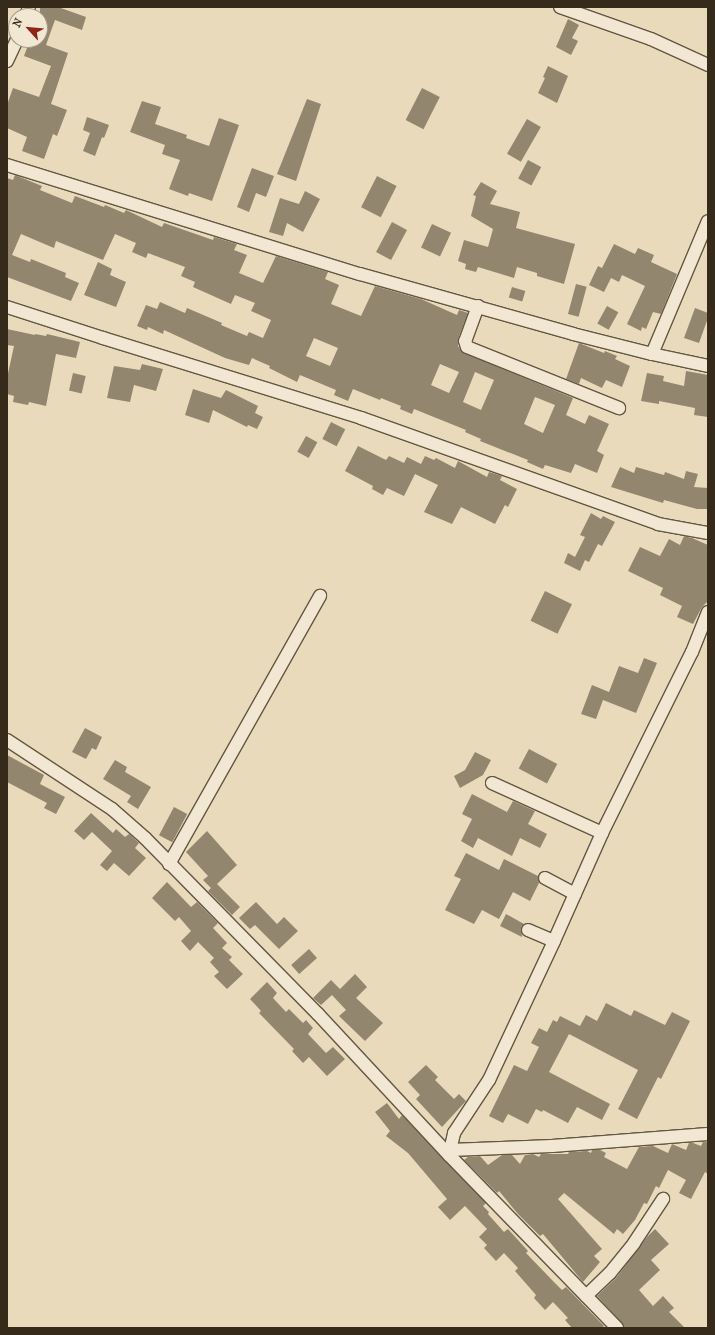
<!DOCTYPE html>
<html>
<head>
<meta charset="utf-8">
<style>
  body { margin:0 }
  #map { position:relative; width:715px; height:1335px; overflow:hidden; background:#e9dabc; font-family:"IM FELL French Canon",serif }
  div>[style] { position:absolute }
  [style*='--x'] { left:calc(var(--x)*1px); top:calc(var(--y)*1px); width:calc(var(--w)*1px); rotate:calc(var(--a)*1deg) }
  .building>* { inset:0; background:#93866f; transform-origin:0 0 }
  .roads { filter:drop-shadow(1px 0 #635743) drop-shadow(-1px 0 #635743) drop-shadow(0 1px #635743) drop-shadow(0 -1px #635743) }
  .street>* { height:12px; margin:-6px; padding:0 6px; transform-origin:6px; border-radius:6px; background:#f1e7d3 }
  span { translate:-50% -50%; white-space:nowrap; text-align:center; line-height:1.15; -webkit-text-stroke:4px #f1e7d3; paint-order:stroke }
  .frame { position:absolute; inset:0; border:8px solid #362b1b; pointer-events:none }
  .north { position:absolute; left:8px; top:8px; width:40px; height:40px; box-sizing:border-box; background:#f1e7d3; border:1px solid #a69c89; border-radius:50%; rotate:297deg; font-size:11px; font-weight:700; line-height:16px; text-align:center; color:#362b1b }
  .north::after { content:''; display:block; margin:auto; width:14px; height:18px; background:#8f2418; clip-path:polygon(50% 0,100% 100%,50% 72%,0 100%) }
</style>
</head>
<body>
<div id="map">
  <div class="building">
    <div style="clip-path:polygon(40px 7px,58px 7px,86px 17px,82px 30px,55px 20px,46px 45px,68px 53px,51px 104px,67px 110px,57px 136px,53px 134px,44px 159px,22px 151px,27px 137px,7px 128px,7px 105px,13px 88px,39px 97px,51px 66px,24px 56px,30px 40px,40px 40px)"></div>
    <div style="clip-path:polygon(568px 19px,579px 25px,572px 38px,578px 41px,571px 55px,556px 47px)"></div>
    <div style="clip-path:polygon(548px 66px,568px 76px,557px 103px,538px 93px,545px 78px,543px 77px)"></div>
    <div style="left:422px;top:88px;width:20px;height:36px;rotate:27deg"></div>
    <div style="clip-path:polygon(307px 99px,321px 104px,296px 181px,277px 174px)"></div>
    <div style="clip-path:polygon(142px 101px,161px 107px,155px 124px,187px 135px,186px 138px,209px 146px,219px 118px,239px 125px,212px 201px,189px 193px,188px 196px,169px 189px,180px 160px,162px 154px,165px 145px,130px 132px)"></div>
    <div style="clip-path:polygon(87px 117px,109px 125px,104px 138px,102px 137px,95px 156px,83px 151px,90px 133px,83px 130px)"></div>
    <div style="left:527px;top:119px;width:16px;height:40px;rotate:30deg"></div>
    <div style="left:528px;top:160px;width:15px;height:21px;rotate:28deg"></div>
    <div style="clip-path:polygon(252px 168px,274px 176px,266px 197px,256px 193px,249px 212px,237px 207px)"></div>
    <div style="clip-path:polygon(evenodd,15px 175px,42px 186px,40px 190px,72px 203px,75px 196px,104px 207px,105px 205px,124px 213px,126px 210px,162px 227px,164px 223px,213px 240px,214px 237px,237px 244px,234px 250px,247px 255px,239px 273px,263px 283px,276px 256px,328px 272px,325px 279px,339px 285px,331px 304px,361px 316px,375px 286px,421px 299px,457px 315px,459px 310px,468px 313px,458px 339px,458px 346px,462px 352px,573px 398px,566px 415px,585px 424px,589px 415px,609px 424px,597px 451px,604px 455px,597px 473px,575px 464px,571px 473px,545px 465px,543px 469px,527px 462px,528px 460px,480px 441px,481px 439px,465px 432px,466px 430px,414px 409px,412px 414px,400px 409px,401px 406px,381px 398px,380px 400px,353px 389px,348px 401px,334px 395px,336px 390px,300px 375px,297px 382px,269px 368px,270px 366px,252px 358px,249px 365px,225px 358px,164px 330px,163px 334px,148px 327px,147px 330px,137px 326px,146px 305px,157px 309px,160px 302px,185px 313px,187px 308px,222px 323px,221px 325px,247px 336px,249px 332px,263px 338px,271px 320px,251px 311px,255px 303px,235px 295px,231px 304px,193px 287px,195px 282px,181px 276px,185px 267px,148px 253px,146px 258px,132px 252px,136px 243px,115px 234px,103px 260px,56px 241px,54px 248px,21px 234px,12px 255px,30px 262px,31px 259px,66px 273px,65px 277px,79px 283px,71px 301px,7px 277px,7px 178px,13px 180px,15px 175px,314px 338px,338px 348px,330px 366px,306px 356px,314px 338px,15px 175px,440px 364px,459px 372px,449px 393px,431px 385px,440px 364px,15px 175px,475px 372px,494px 380px,481px 410px,463px 402px,475px 372px,15px 175px,535px 397px,555px 405px,543px 433px,524px 424px,535px 397px)"></div>
    <div style="left:377px;top:176px;width:22px;height:35px;rotate:27deg"></div>
    <div style="clip-path:polygon(481px 182px,497px 191px,490px 204px,520px 212px,516px 228px,575px 244px,564px 284px,537px 276px,537px 273px,517px 267px,514px 278px,478px 267px,476px 272px,465px 269px,466px 264px,458px 261px,464px 240px,488px 247px,493px 229px,471px 216px,476px 196px,473px 195px)"></div>
    <div style="clip-path:polygon(305px 191px,320px 199px,303px 232px,287px 223px,283px 236px,269px 232px,280px 198px,299px 204px)"></div>
    <div style="left:392px;top:222px;width:17px;height:34px;rotate:28deg"></div>
    <div style="left:432px;top:224px;width:21px;height:26px;rotate:25deg"></div>
    <div style="clip-path:polygon(614px 244px,635px 254px,638px 248px,654px 255px,651px 262px,677px 274px,661px 314px,653px 312px,646px 329px,642px 327px,641px 331px,627px 324px,645px 286px,622px 275px,619px 282px,611px 278px,604px 292px,589px 285px,598px 266px,602px 268px)"></div>
    <div style="clip-path:polygon(98px 262px,112px 269px,110px 275px,126px 282px,116px 307px,84px 295px)"></div>
    <div style="left:576px;top:284px;width:11px;height:31px;rotate:15deg"></div>
    <div style="left:512px;top:287px;width:14px;height:11px;rotate:17deg"></div>
    <div style="left:607px;top:306px;width:13px;height:20px;rotate:29deg"></div>
    <div style="clip-path:polygon(695px 308px,708px 313px,708px 318px,699px 343px,684px 338px)"></div>
    <div style="clip-path:polygon(7px 329px,35px 335px,35px 334px,46px 336px,47px 334px,80px 342px,76px 358px,56px 354px,46px 406px,29px 402px,28px 405px,13px 402px,14px 396px,7px 394px,7px 378px,14px 346px,7px 345px)"></div>
    <div style="clip-path:polygon(579px 343px,604px 353px,605px 351px,617px 356px,615px 359px,630px 366px,622px 387px,606px 380px,602px 388px,581px 378px,579px 384px,566px 379px)"></div>
    <div style="clip-path:polygon(142px 364px,163px 369px,156px 391px,134px 385px,130px 402px,107px 398px,114px 366px,140px 370px)"></div>
    <div style="clip-path:polygon(686px 371px,708px 375px,708px 417px,694px 415px,695px 408px,659px 401px,659px 404px,641px 401px,647px 373px,664px 376px,663px 381px,684px 386px)"></div>
    <div style="left:73px;top:373px;width:13px;height:18px;rotate:13deg"></div>
    <div style="clip-path:polygon(193px 389px,221px 398px,226px 390px,258px 406px,255px 413px,263px 417px,257px 429px,248px 425px,247px 427px,213px 410px,209px 423px,185px 415px)"></div>
    <div style="left:331px;top:422px;width:16px;height:19px;rotate:27deg"></div>
    <div style="left:306px;top:436px;width:13px;height:18px;rotate:29deg"></div>
    <div style="clip-path:polygon(358px 446px,386px 460px,389px 456px,404px 463px,407px 457px,421px 464px,425px 456px,434px 460px,436px 458px,455px 468px,458px 461px,487px 477px,489px 472px,502px 476px,500px 480px,517px 489px,508px 507px,505px 505px,495px 524px,461px 507px,452px 524px,424px 512px,438px 485px,415px 474px,404px 496px,387px 488px,383px 495px,372px 489px,373px 486px,345px 471px)"></div>
    <div style="clip-path:polygon(620px 467px,634px 473px,636px 467px,664px 475px,665px 472px,684px 479px,686px 471px,698px 474px,694px 487px,708px 488px,708px 509px,697px 509px,664px 500px,663px 503px,611px 487px)"></div>
    <div style="clip-path:polygon(591px 513px,601px 519px,603px 516px,615px 522px,602px 546px,598px 544px,589px 562px,585px 560px,580px 571px,564px 563px,568px 553px,575px 557px,585px 537px,580px 535px)"></div>
    <div style="clip-path:polygon(684px 536px,692px 538px,708px 545px,708px 601px,702px 607px,693px 624px,677px 617px,682px 606px,660px 595px,663px 588px,628px 571px,640px 547px,660px 556px,669px 539px,680px 545px)"></div>
    <div style="left:545px;top:591px;width:30px;height:33px;rotate:26deg"></div>
    <div style="clip-path:polygon(644px 658px,657px 663px,636px 713px,603px 700px,596px 719px,581px 714px,592px 685px,609px 692px,619px 666px,638px 673px)"></div>
    <div style="clip-path:polygon(85px 728px,102px 737px,96px 750px,92px 748px,86px 759px,72px 752px)"></div>
    <div style="left:529px;top:749px;width:32px;height:22px;rotate:28deg"></div>
    <div style="clip-path:polygon(475px 752px,491px 760px,483px 775px,460px 788px,454px 776px,465px 770px)"></div>
    <div style="clip-path:polygon(7px 755px,44px 775px,40px 784px,65px 797px,56px 814px,44px 808px,47px 803px,7px 782px)"></div>
    <div style="clip-path:polygon(115px 760px,127px 767px,125px 772px,151px 787px,138px 809px,127px 802px,131px 796px,103px 779px)"></div>
    <div style="clip-path:polygon(472px 794px,507px 812px,513px 801px,535px 811px,528px 824px,547px 834px,540px 848px,520px 838px,512px 856px,478px 838px,473px 848px,461px 841px,472px 819px,462px 814px)"></div>
    <div style="left:174px;top:807px;width:15px;height:32px;rotate:28deg"></div>
    <div style="clip-path:polygon(91px 813px,113px 833px,116px 829px,125px 837px,129px 834px,139px 843px,135px 848px,146px 858px,129px 876px,114px 863px,107px 871px,100px 865px,112px 851px,92px 832px,84px 840px,74px 831px)"></div>
    <div style="clip-path:polygon(207px 831px,237px 865px,217px 884px,240px 907px,232px 915px,208px 891px,211px 888px,203px 880px,208px 876px,186px 852px)"></div>
    <div style="clip-path:polygon(466px 853px,499px 870px,504px 859px,538px 876px,539px 883px,530px 901px,513px 892px,499px 919px,482px 910px,474px 924px,445px 910px,461px 879px,454px 876px)"></div>
    <div style="clip-path:polygon(167px 882px,191px 907px,197px 902px,218px 923px,213px 928px,227px 943px,222px 948px,232px 957px,229px 960px,243px 974px,227px 989px,214px 976px,219px 972px,210px 962px,214px 958px,198px 942px,190px 951px,181px 941px,191px 931px,179px 917px,175px 921px,152px 898px)"></div>
    <div style="clip-path:polygon(256px 902px,277px 924px,284px 917px,298px 931px,279px 949px,255px 925px,250px 929px,239px 918px)"></div>
    <div style="clip-path:polygon(506px 914px,524px 924px,521px 927px,522px 937px,500px 926px)"></div>
    <div style="left:309px;top:949px;width:12px;height:24px;rotate:48deg"></div>
    <div style="clip-path:polygon(355px 974px,367px 987px,356px 998px,383px 1023px,365px 1041px,339px 1016px,346px 1010px,332px 995px,321px 1005px,313px 998px,331px 980px,340px 989px)"></div>
    <div style="clip-path:polygon(267px 982px,277px 993px,273px 998px,286px 1012px,289px 1009px,303px 1023px,306px 1020px,313px 1028px,308px 1034px,326px 1053px,333px 1047px,345px 1059px,327px 1076px,309px 1057px,303px 1063px,292px 1051px,294px 1049px,259px 1013px,261px 1011px,250px 999px)"></div>
    <div style="clip-path:polygon(606px 1003px,631px 1016px,634px 1010px,665px 1025px,672px 1012px,690px 1021px,661px 1079px,658px 1077px,637px 1119px,618px 1109px,638px 1070px,569px 1034px,549px 1072px,610px 1104px,602px 1120px,577px 1107px,568px 1123px,543px 1110px,542px 1112px,536px 1109px,528px 1124px,508px 1114px,503px 1123px,489px 1116px,514px 1065px,527px 1071px,539px 1047px,531px 1043px,539px 1028px,547px 1032px,553px 1020px,557px 1022px,560px 1016px,580px 1026px,586px 1015px,597px 1021px)"></div>
    <div style="clip-path:polygon(426px 1065px,438px 1077px,435px 1080px,454px 1099px,459px 1094px,466px 1101px,442px 1127px,416px 1099px,420px 1095px,408px 1082px)"></div>
    <div style="clip-path:polygon(387px 1103px,399px 1119px,402px 1115px,486px 1203px,483px 1206px,489px 1212px,488px 1214px,504px 1232px,508px 1229px,528px 1251px,526px 1253px,552px 1280px,562px 1290px,566px 1287px,604px 1326px,602px 1328px,572px 1328px,565px 1320px,568px 1318px,553px 1302px,545px 1310px,534px 1298px,536px 1295px,515px 1271px,518px 1268px,504px 1253px,496px 1261px,484px 1248px,487px 1245px,479px 1237px,487px 1229px,465px 1206px,450px 1220px,438px 1207px,447px 1199px,408px 1153px,386px 1136px,390px 1131px,375px 1112px)"></div>
    <div style="clip-path:polygon(703px 1142px,708px 1142px,708px 1174px,705px 1172px,691px 1199px,679px 1193px,686px 1180px,668px 1170px,659px 1188px,656px 1186px,647px 1204px,644px 1203px,635px 1220px,623px 1234px,617px 1229px,614px 1234px,564px 1193px,558px 1199px,602px 1249px,594px 1256px,600px 1262px,583px 1282px,543px 1234px,540px 1236px,518px 1214px,499px 1191px,497px 1193px,464px 1160px,468px 1157px,480px 1156px,488px 1165px,502px 1155px,512px 1155px,520px 1164px,525px 1155px,533px 1154px,539px 1157px,541px 1154px,568px 1154px,569px 1152px,587px 1151px,591px 1153px,592px 1150px,600px 1150px,606px 1153px,604px 1157px,627px 1169px,639px 1147px,653px 1146px,668px 1153px,672px 1144px,686px 1150px,689px 1143px,693px 1143px,701px 1146px)"></div>
    <div style="clip-path:polygon(655px 1229px,669px 1244px,651px 1260px,660px 1270px,639px 1290px,653px 1306px,663px 1296px,674px 1308px,669px 1312px,685px 1328px,624px 1328px,622px 1323px,597px 1296px,616px 1278px,647px 1237px)"></div>
  </div>
  <div class="roads">
    <div class="street">
      <div style="--x:560;--y:7;--w:96;--a:19.4"></div>
      <div style="--x:651;--y:39;--w:63;--a:24.5"></div>
      <div style="--x:26;--y:16;--w:9;--a:-72"></div>
      <div style="--x:7;--y:61;--w:23;--a:-65"></div>
      <div style="--x:7;--y:165;--w:369;--a:17.2"></div>
      <div style="--x:360;--y:274;--w:221;--a:15.7"></div>
      <div style="--x:573;--y:334;--w:81;--a:14.2"></div>
      <div style="--x:652;--y:354;--w:57;--a:12.1"></div>
      <div style="--x:478;--y:306;--w:37;--a:110"></div>
      <div style="--x:465;--y:341;--w:6;--a:72"></div>
      <div style="--x:467;--y:347;--w:164;--a:21.9"></div>
      <div style="--x:7;--y:307;--w:101;--a:17.9"></div>
      <div style="--x:103;--y:338;--w:270;--a:17.2"></div>
      <div style="--x:361;--y:418;--w:315;--a:19.6"></div>
      <div style="--x:658;--y:524;--w:51;--a:10.2"></div>
      <div style="--x:652;--y:354;--w:144;--a:-67.2"></div>
      <div style="--x:7;--y:740;--w:126;--a:33.3"></div>
      <div style="--x:112;--y:809;--w:44;--a:41.3"></div>
      <div style="--x:145;--y:838;--w:247;--a:45.5"></div>
      <div style="--x:318;--y:1014;--w:192;--a:47.1"></div>
      <div style="--x:449;--y:1155;--w:241;--a:45.8"></div>
      <div style="--x:492;--y:783;--w:121;--a:24.4"></div>
      <div style="--x:169;--y:864;--w:308;--a:-60.6"></div>
      <div style="--x:545;--y:878;--w:34;--a:28"></div>
      <div style="--x:528;--y:930;--w:28;--a:23"></div>
      <div style="--x:450;--y:1150;--w:102;--a:-2.2"></div>
      <div style="--x:552;--y:1146;--w:156;--a:-4.4"></div>
      <div style="--x:449;--y:1155;--w:23;--a:-77"></div>
      <div style="--x:454;--y:1133;--w:64;--a:-56.6"></div>
      <div style="--x:489;--y:1080;--w:153;--a:-64.9"></div>
      <div style="--x:554;--y:941;--w:118;--a:-66"></div>
      <div style="--x:602;--y:833;--w:202;--a:-63.6"></div>
      <div style="--x:692;--y:652;--w:43;--a:-68.2"></div>
      <div style="--x:586;--y:1296;--w:33;--a:-44"></div>
      <div style="--x:610;--y:1273;--w:38;--a:-51"></div>
      <div style="--x:634;--y:1243;--w:53;--a:-56.6"></div>
    </div>
  </div>
  <div class="frame"></div>
  <div class="north">N</div>
</div>
</body>
</html>
